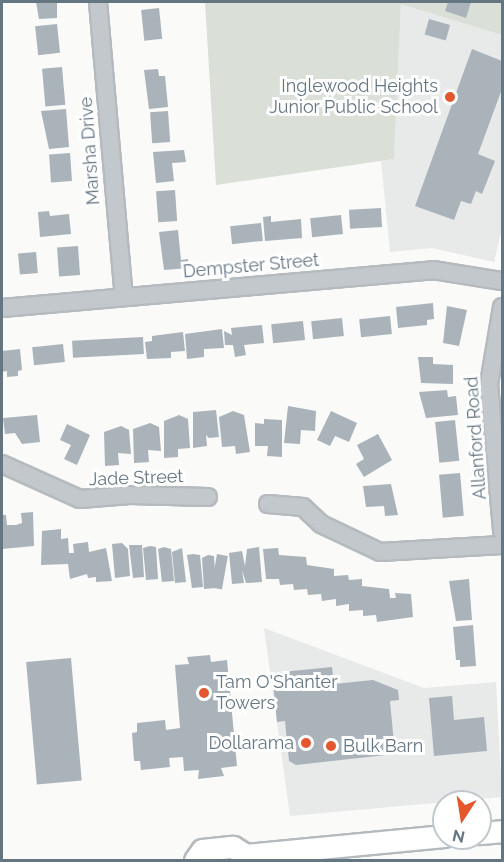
<!DOCTYPE html>
<html>
<head>
<meta charset="utf-8">
<style>
  body { margin:0 }
  #map { position:relative; width:504px; height:862px; overflow:hidden; background:#fafaf8; font-family:Raleway,sans-serif }
  div>[style] { position:absolute }
  [style*='--x'] { left:calc(var(--x)*1px); top:calc(var(--y)*1px); width:calc(var(--w)*1px); rotate:calc(var(--a)*1deg) }
  .built>* { inset:0; background:#e8e9e9 }
  .green>* { inset:0; background:#dadfd7 }
  .building>* { inset:0; background:#aab3b9; transform-origin:0 0 }
  .roads { filter:drop-shadow(2px 0 #b5babe) drop-shadow(-2px 0 #b5babe) drop-shadow(0 2px #b5babe) drop-shadow(0 -2px #b5babe) }
  .minor>* { height:16px; margin:-8px; padding:0 8px; transform-origin:8px; border-radius:8px; background:#c3c8cc }
  .major>* { height:21px; margin:-10.5px; padding:0 10.5px; transform-origin:10.5px; border-radius:10.5px; background:#fff }
  .dots>* { width:16px; height:16px; translate:-50% -50%; box-sizing:border-box; border:3px solid #fff; border-radius:50% }
  span { translate:-50% -50%; white-space:nowrap; text-align:center; line-height:1.15; -webkit-text-stroke:6px #fff; paint-order:stroke }
  .poi-label { font-size:18px; color:#657683 }
  .right { translate:-100% -50%; text-align:right }
  .left { translate:0 -50%; text-align:left }
  .street-label { font-size:18px; color:#657683 }
  .frame { position:absolute; inset:0; border:3px solid #657683; pointer-events:none }
  .north { position:absolute; left:432px; top:790px; width:60px; height:60px; box-sizing:border-box; background:#fff; border:2px solid #c1c8cd; border-radius:50%; rotate:192deg; font-size:16px; font-weight:700; line-height:24px; text-align:center; color:#657683 }
  .north::after { content:''; display:block; margin:auto; width:21px; height:27px; background:#e4572e; clip-path:polygon(50% 0,100% 100%,50% 72%,0 100%) }
</style>
</head>
<body>
<div id="map">
  <div class="built">
    <div style="clip-path:polygon(401px 3px,502px 35px,502px 228px,494px 262px,432px 248px,390px 252px,381px 161px,394px 159px)"></div>
    <div style="clip-path:polygon(264px 628px,424px 688px,496px 682px,502px 797px,290px 816px)"></div>
  </div>
  <div class="green">
    <div style="clip-path:polygon(205px 2px,502px 2px,502px 35px,401px 4px,394px 159px,216px 185px)"></div>
  </div>
  <div class="building">
    <div style="clip-path:polygon(36px 2px,57px 2px,57px 18px,39px 19px)"></div>
    <div style="clip-path:polygon(448px 2px,471px 2px,466px 18px,445px 11px)"></div>
    <div style="left:159px;top:8px;width:31px;height:18px;rotate:84deg"></div>
    <div style="left:429px;top:19px;width:22px;height:16px;rotate:16deg"></div>
    <div style="left:57px;top:24px;width:29px;height:22px;rotate:84deg"></div>
    <div style="clip-path:polygon(472px 49px,502px 61px,502px 89px,478px 154px,495px 161px,482px 194px,476px 191px,471px 204px,461px 201px,454px 220px,415px 206px)"></div>
    <div style="left:62px;top:67px;width:38px;height:20px;rotate:85deg"></div>
    <div style="clip-path:polygon(158px 69px,159px 76px,165px 76px,168px 107px,149px 109px,144px 70px)"></div>
    <div style="clip-path:polygon(66px 109px,69px 147px,49px 149px,41px 111px)"></div>
    <div style="left:168px;top:111px;width:31px;height:18px;rotate:86deg"></div>
    <div style="clip-path:polygon(184px 150px,186px 162px,172px 163px,174px 181px,156px 183px,153px 152px)"></div>
    <div style="left:70px;top:153px;width:28px;height:21px;rotate:86deg"></div>
    <div style="left:175px;top:190px;width:31px;height:19px;rotate:86deg"></div>
    <div style="left:381px;top:208px;width:19px;height:32px;rotate:87deg"></div>
    <div style="clip-path:polygon(49px 211px,50px 216px,69px 214px,71px 234px,40px 237px,38px 212px)"></div>
    <div style="left:341px;top:215px;width:19px;height:31px;rotate:84deg"></div>
    <div style="clip-path:polygon(271px 216px,271px 222px,301px 219px,302px 238px,265px 241px,263px 217px)"></div>
    <div style="left:261px;top:223px;width:18px;height:31px;rotate:84deg"></div>
    <div style="clip-path:polygon(178px 230px,181px 260px,188px 259px,189px 268px,164px 270px,159px 232px)"></div>
    <div style="left:78px;top:246px;width:29px;height:21px;rotate:86deg"></div>
    <div style="left:36px;top:252px;width:21px;height:18px;rotate:85deg"></div>
    <div style="clip-path:polygon(433px 303px,434px 319px,427px 320px,427px 325px,398px 328px,396px 307px)"></div>
    <div style="clip-path:polygon(447px 306px,467px 310px,459px 346px,443px 343px)"></div>
    <div style="left:390px;top:316px;width:18px;height:31px;rotate:84deg"></div>
    <div style="left:342px;top:318px;width:18px;height:31px;rotate:84deg"></div>
    <div style="left:303px;top:321px;width:19px;height:32px;rotate:84deg"></div>
    <div style="clip-path:polygon(262px 325px,264px 343px,244px 345px,246px 355px,235px 357px,233px 345px,225px 345px,224px 331px,232px 335px,231px 328px)"></div>
    <div style="clip-path:polygon(222px 329px,224px 348px,204px 349px,204px 357px,187px 359px,185px 334px)"></div>
    <div style="clip-path:polygon(183px 332px,185px 351px,171px 352px,171px 358px,147px 359px,145px 342px,152px 341px,152px 336px)"></div>
    <div style="left:143px;top:337px;width:17px;height:71px;rotate:87deg"></div>
    <div style="left:63px;top:344px;width:18px;height:31px;rotate:84deg"></div>
    <div style="clip-path:polygon(20px 349px,22px 370px,18px 371px,18px 376px,7px 377px,7px 371px,2px 372px,2px 351px)"></div>
    <div style="clip-path:polygon(418px 357px,433px 357px,433px 364px,453px 365px,453px 384px,421px 383px)"></div>
    <div style="clip-path:polygon(447px 390px,448px 397px,456px 396px,458px 415px,426px 418px,419px 392px)"></div>
    <div style="clip-path:polygon(288px 406px,316px 411px,315px 431px,301px 430px,300px 444px,284px 443px)"></div>
    <div style="clip-path:polygon(216px 410px,219px 437px,209px 438px,206px 435px,207px 446px,193px 448px,193px 412px)"></div>
    <div style="clip-path:polygon(233px 411px,244px 415px,250px 452px,236px 454px,235px 446px,222px 447px,219px 417px)"></div>
    <div style="clip-path:polygon(331px 411px,357px 423px,349px 442px,335px 436px,330px 446px,317px 440px)"></div>
    <div style="clip-path:polygon(37px 415px,40px 442px,22px 444px,15px 433px,5px 434px,3px 418px)"></div>
    <div style="clip-path:polygon(179px 415px,188px 419px,190px 448px,178px 449px,178px 457px,164px 458px,164px 421px)"></div>
    <div style="clip-path:polygon(264px 419px,282px 420px,282px 457px,267px 456px,268px 446px,255px 446px,255px 423px,264px 424px)"></div>
    <div style="left:455px;top:420px;width:41px;height:20px;rotate:84deg"></div>
    <div style="clip-path:polygon(150px 423px,159px 427px,161px 451px,148px 450px,149px 462px,134px 463px,133px 429px)"></div>
    <div style="clip-path:polygon(67px 424px,90px 435px,77px 465px,64px 459px,71px 445px,60px 440px)"></div>
    <div style="clip-path:polygon(121px 426px,129px 430px,131px 454px,118px 453px,119px 465px,105px 466px,104px 432px)"></div>
    <div style="clip-path:polygon(378px 434px,392px 460px,364px 477px,356px 464px,364px 459px,357px 445px)"></div>
    <div style="left:460px;top:473px;width:43px;height:21px;rotate:85deg"></div>
    <div style="clip-path:polygon(391px 484px,398px 515px,385px 516px,384px 506px,366px 507px,363px 486px)"></div>
    <div style="clip-path:polygon(33px 512px,34px 546px,2px 549px,2px 515px,6px 515px,7px 525px,16px 525px,22px 523px,21px 513px)"></div>
    <div style="clip-path:polygon(61px 529px,61px 539px,68px 538px,69px 553px,74px 553px,73px 544px,88px 542px,89px 552px,106px 548px,112px 581px,96px 582px,96px 577px,88px 578px,87px 574px,70px 579px,68px 564px,41px 565px,42px 531px)"></div>
    <div style="clip-path:polygon(122px 543px,128px 549px,130px 576px,115px 578px,112px 544px)"></div>
    <div style="clip-path:polygon(129px 545px,142px 545px,144px 577px,133px 578px)"></div>
    <div style="clip-path:polygon(150px 546px,156px 547px,158px 579px,146px 580px,143px 548px)"></div>
    <div style="clip-path:polygon(164px 547px,171px 549px,174px 581px,162px 582px,158px 549px)"></div>
    <div style="clip-path:polygon(259px 547px,262px 582px,246px 583px,242px 570px,244px 583px,232px 584px,229px 553px,242px 551px,245px 566px,247px 549px)"></div>
    <div style="clip-path:polygon(182px 548px,186px 582px,175px 583px,172px 552px)"></div>
    <div style="clip-path:polygon(278px 548px,279px 555px,306px 557px,307px 565px,334px 569px,334px 576px,348px 575px,349px 580px,362px 579px,362px 586px,389px 589px,390px 598px,396px 598px,395px 593px,411px 594px,413px 617px,377px 622px,376px 615px,363px 616px,363px 610px,349px 611px,349px 604px,336px 606px,336px 599px,322px 601px,321px 594px,308px 595px,307px 589px,294px 590px,293px 584px,280px 585px,279px 579px,266px 579px,263px 549px)"></div>
    <div style="clip-path:polygon(193px 554px,200px 555px,203px 587px,192px 588px,187px 555px)"></div>
    <div style="left:217px;top:554px;width:11px;height:34px;rotate:10deg"></div>
    <div style="clip-path:polygon(208px 555px,214px 556px,216px 588px,204px 589px,202px 558px)"></div>
    <div style="clip-path:polygon(469px 579px,472px 620px,456px 621px,449px 581px)"></div>
    <div style="clip-path:polygon(473px 625px,476px 666px,460px 667px,460px 660px,456px 660px,453px 627px)"></div>
    <div style="clip-path:polygon(210px 655px,211px 662px,227px 660px,237px 766px,221px 768px,224px 776px,198px 779px,199px 770px,184px 771px,183px 757px,169px 758px,170px 767px,141px 770px,140px 761px,134px 761px,132px 733px,137px 732px,137px 723px,165px 720px,166px 730px,180px 728px,175px 665px,189px 664px,187px 657px)"></div>
    <div style="left:71px;top:658px;width:123px;height:45px;rotate:85deg"></div>
    <div style="clip-path:polygon(332px 667px,334px 684px,373px 680px,398px 690px,399px 700px,390px 701px,395px 754px,296px 765px,289px 761px,285px 721px,277px 722px,272px 673px)"></div>
    <div style="clip-path:polygon(452px 696px,454px 720px,484px 717px,487px 751px,434px 756px,429px 698px)"></div>
  </div>
  <div class="roads">
    <div class="minor">
      <div style="--x:98;--y:2;--w:296;--a:85"></div>
      <div style="--x:502;--y:307;--w:78;--a:99.6"></div>
      <div style="--x:489;--y:384;--w:148;--a:84.9"></div>
      <div style="--x:2;--y:308;--w:433;--a:-5"></div>
      <div style="--x:433;--y:270;--w:70;--a:9.1"></div>
      <div style="--x:2;--y:464;--w:85;--a:24.2"></div>
      <div style="--x:80;--y:499;--w:50;--a:-4.6"></div>
      <div style="--x:130;--y:495;--w:78;--a:1.5"></div>
      <div style="--x:268;--y:504;--w:35;--a:5"></div>
      <div style="--x:303;--y:507;--w:25;--a:43"></div>
      <div style="--x:321;--y:524;--w:65;--a:25.4"></div>
      <div style="--x:380;--y:552;--w:122;--a:-3.3"></div>
    </div>
    <div class="major">
      <div style="--x:480;--y:833;--w:22;--a:-5"></div>
      <div style="--x:195;--y:860;--w:12;--a:-55"></div>
      <div style="--x:202;--y:850;--w:31;--a:-6"></div>
      <div style="--x:233;--y:847;--w:15;--a:32"></div>
      <div style="--x:246;--y:855;--w:199;--a:-5.5"></div>
    </div>
  </div>
  <div class="dots">
    <div style="left:450px;top:97px;background:#e4572e"></div>
    <div style="left:204px;top:693px;background:#e4572e"></div>
    <div style="left:306px;top:743px;background:#e4572e"></div>
    <div style="left:331px;top:746px;background:#e4572e"></div>
  </div>
  <div class="poi-label">
    <span class="right" style="left:438px;top:97px">Inglewood Heights<br>Junior Public School</span>
    <span class="left" style="left:216px;top:693px">Tam O'Shanter<br>Towers</span>
    <span class="right" style="left:294px;top:743px">Dollarama</span>
    <span class="left" style="left:343px;top:746px">Bulk Barn</span>
  </div>
  <div class="street-label">
    <span style="left:90px;top:151px;rotate:-94deg">Marsha Drive</span>
    <span style="left:251px;top:266px;rotate:-5deg">Dempster Street</span>
    <span style="left:476px;top:438px;rotate:-94deg">Allanford Road</span>
    <span style="left:136px;top:478px;rotate:-2deg">Jade Street</span>
  </div>
  <div class="frame"></div>
  <div class="north">N</div>
</div>
</body>
</html>
